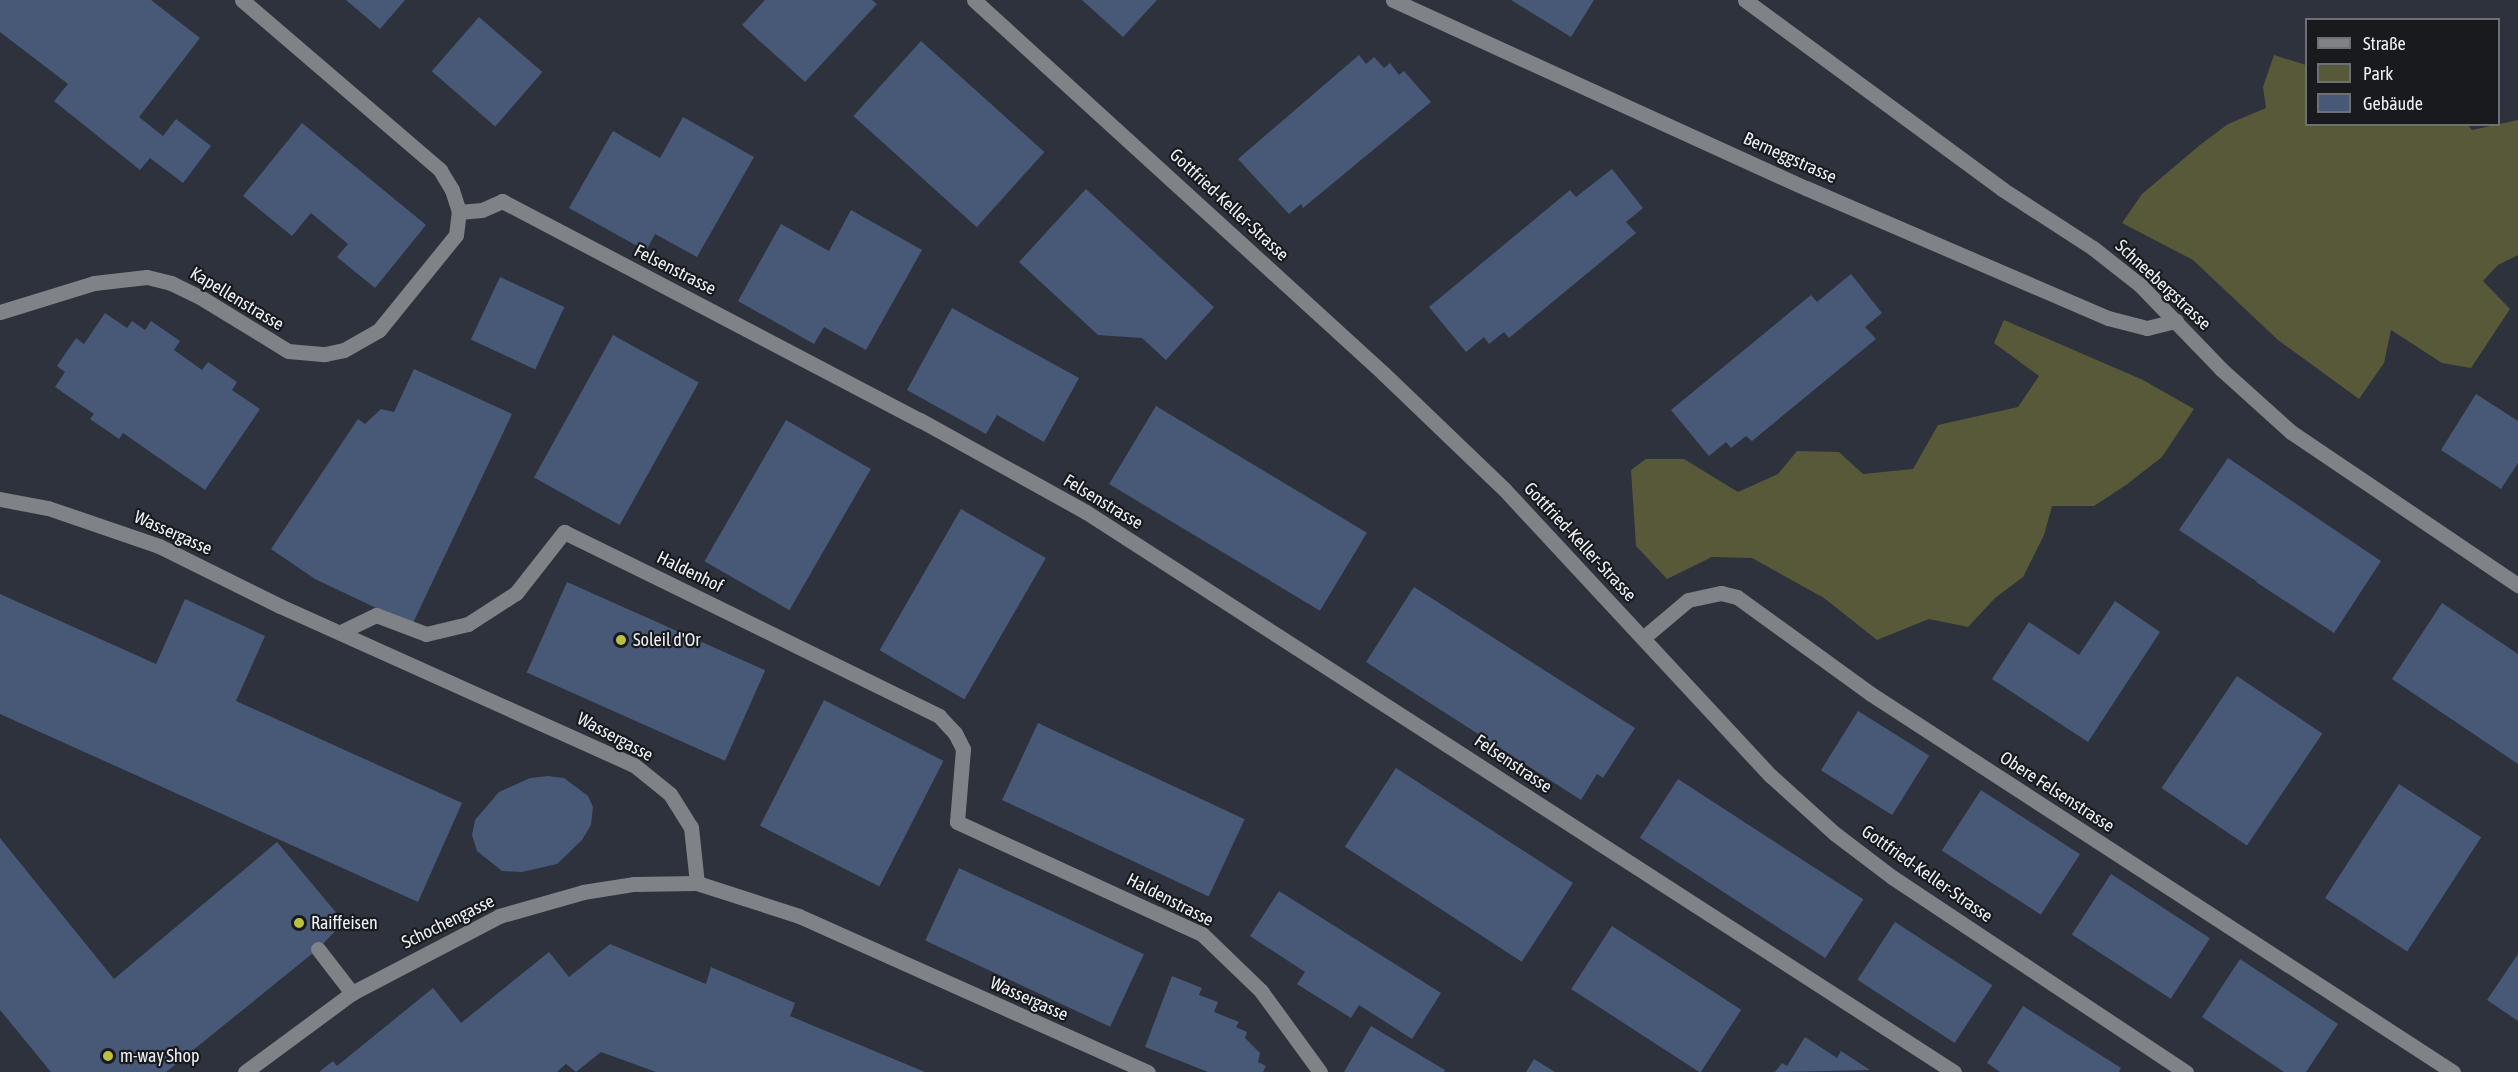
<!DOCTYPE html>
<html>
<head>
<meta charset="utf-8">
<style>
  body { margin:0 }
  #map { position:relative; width:2518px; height:1072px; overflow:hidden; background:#2d323c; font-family:"Asap Condensed",sans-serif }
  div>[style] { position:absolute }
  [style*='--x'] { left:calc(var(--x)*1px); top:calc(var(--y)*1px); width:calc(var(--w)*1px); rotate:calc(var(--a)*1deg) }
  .green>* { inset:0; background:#575939 }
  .building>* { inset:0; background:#475977; transform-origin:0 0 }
  .minor>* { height:15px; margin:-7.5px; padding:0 7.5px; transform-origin:7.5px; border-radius:7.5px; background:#7f8286 }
  .dots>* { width:16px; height:16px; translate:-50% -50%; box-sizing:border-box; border:3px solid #181a1e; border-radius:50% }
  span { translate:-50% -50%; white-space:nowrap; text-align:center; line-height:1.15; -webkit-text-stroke:4.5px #181a1e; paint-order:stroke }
  .street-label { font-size:18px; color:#edf1f7 }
  .poi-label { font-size:18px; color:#edf1f7 }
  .left { translate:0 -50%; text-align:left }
  .legend { position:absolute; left:2305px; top:18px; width:195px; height:108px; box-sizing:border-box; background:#181a1e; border:2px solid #6d7075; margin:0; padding:8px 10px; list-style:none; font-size:18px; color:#edf1f7 }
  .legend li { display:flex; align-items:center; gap:12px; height:30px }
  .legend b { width:30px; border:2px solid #6d7075 }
</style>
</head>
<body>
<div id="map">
  <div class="green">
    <div style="clip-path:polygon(2274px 55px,2306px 65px,2306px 124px,2467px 124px,2472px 130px,2518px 120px,2518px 255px,2498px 265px,2483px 281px,2510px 309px,2471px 368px,2442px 363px,2391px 330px,2384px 363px,2359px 399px,2278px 340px,2193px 260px,2122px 223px,2142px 194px,2200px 145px,2228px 124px,2266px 108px,2263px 87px)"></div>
    <div style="clip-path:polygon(2004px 320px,2143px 380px,2194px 409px,2162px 457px,2126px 485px,2094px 506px,2052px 506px,2044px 535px,2023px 577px,1995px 598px,1968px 627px,1929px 619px,1877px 640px,1824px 598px,1752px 558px,1712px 557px,1667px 579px,1636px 546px,1631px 470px,1646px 459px,1684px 459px,1738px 492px,1778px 474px,1797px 451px,1839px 452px,1863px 474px,1913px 469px,1938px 425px,2018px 407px,2039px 376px,1994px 343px)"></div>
  </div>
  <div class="building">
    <div style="clip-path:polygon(0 0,151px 0,200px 38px,139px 117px,163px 136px,176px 119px,211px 146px,183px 183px,150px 158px,140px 170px,54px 101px,68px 84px,0 32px)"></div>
    <div style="clip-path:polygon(346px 0,405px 0,380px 29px)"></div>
    <div style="clip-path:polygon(765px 0,872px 0,877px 4px,805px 82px,742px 25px)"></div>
    <div style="clip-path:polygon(1082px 0,1157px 0,1123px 37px)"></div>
    <div style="clip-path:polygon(1511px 0,1594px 0,1571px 37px)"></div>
    <div style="left:479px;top:17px;width:84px;height:72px;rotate:41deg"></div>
    <div style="left:921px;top:41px;width:166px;height:101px;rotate:42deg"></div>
    <div style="clip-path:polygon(1359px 55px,1366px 64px,1374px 57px,1384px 68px,1390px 63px,1399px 75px,1404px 71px,1431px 102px,1303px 208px,1301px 204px,1289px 214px,1238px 159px)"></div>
    <div style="clip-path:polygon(683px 117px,754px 157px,697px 257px,655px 234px,646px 251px,569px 208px,613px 131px,660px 158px)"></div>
    <div style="clip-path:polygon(302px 123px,426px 225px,375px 288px,337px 257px,348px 244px,311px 213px,292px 236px,243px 196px)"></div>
    <div style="clip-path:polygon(1612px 169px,1643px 208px,1626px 222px,1636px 233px,1509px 338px,1504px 332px,1489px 344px,1484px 337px,1466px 352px,1429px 307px,1570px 190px,1576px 197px)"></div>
    <div style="clip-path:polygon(1086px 189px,1214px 307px,1166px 360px,1142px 338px,1098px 335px,1019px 262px)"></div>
    <div style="clip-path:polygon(851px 210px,922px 250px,866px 350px,824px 327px,814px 344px,738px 301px,781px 224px,829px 251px)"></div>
    <div style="clip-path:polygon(1851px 274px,1882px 313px,1865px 327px,1876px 339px,1752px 441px,1746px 436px,1731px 448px,1726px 442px,1709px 456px,1671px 410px,1811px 295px,1817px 302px)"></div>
    <div style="left:500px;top:277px;width:71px;height:69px;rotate:25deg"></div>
    <div style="clip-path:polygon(952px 308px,1079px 378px,1044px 442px,997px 415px,986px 434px,907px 390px)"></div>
    <div style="clip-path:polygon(105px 313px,127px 328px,132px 321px,145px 330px,151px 321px,180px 341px,174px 350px,202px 370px,208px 362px,237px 382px,232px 390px,260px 409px,205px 490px,123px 433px,119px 439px,90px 419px,94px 414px,55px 387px,65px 372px,57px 366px,76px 338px,84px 344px)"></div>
    <div style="left:613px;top:335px;width:98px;height:163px;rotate:29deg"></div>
    <div style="clip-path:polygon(414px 369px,512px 414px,412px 625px,315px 579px,271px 549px,358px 419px,365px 424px,381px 409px,394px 412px)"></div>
    <div style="clip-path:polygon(2476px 394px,2518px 421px,2518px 463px,2501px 489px,2441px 450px)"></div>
    <div style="left:1156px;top:406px;width:246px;height:91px;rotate:31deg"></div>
    <div style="left:786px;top:420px;width:98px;height:163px;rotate:30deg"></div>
    <div style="clip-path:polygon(2228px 458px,2381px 561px,2334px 633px,2256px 582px,2259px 576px,2256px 581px,2179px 530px)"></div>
    <div style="left:961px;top:509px;width:98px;height:163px;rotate:30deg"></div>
    <div style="left:567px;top:582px;width:217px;height:99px;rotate:24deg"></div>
    <div style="clip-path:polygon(1414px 587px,1635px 728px,1603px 778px,1597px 774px,1581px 800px,1366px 662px)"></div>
    <div style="clip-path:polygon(0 594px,156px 664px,185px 599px,265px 636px,236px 701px,462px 803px,418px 902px,0 714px)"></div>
    <div style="clip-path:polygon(2115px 601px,2160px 632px,2088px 742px,1992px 679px,2029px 622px,2079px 655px)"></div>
    <div style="clip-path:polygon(2442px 603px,2518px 654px,2518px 764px,2392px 679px)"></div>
    <div style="left:2237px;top:676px;width:103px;height:135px;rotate:34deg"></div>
    <div style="left:824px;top:700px;width:134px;height:141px;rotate:27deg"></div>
    <div style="left:1858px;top:711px;width:84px;height:70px;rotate:32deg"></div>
    <div style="left:1038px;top:723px;width:228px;height:85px;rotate:25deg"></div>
    <div style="left:1396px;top:768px;width:211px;height:94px;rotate:33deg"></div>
    <div style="clip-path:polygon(548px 776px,564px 778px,588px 796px,593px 807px,591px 825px,582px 840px,557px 864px,522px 872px,502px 871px,477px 851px,472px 835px,475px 820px,499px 792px,530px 778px)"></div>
    <div style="left:1678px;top:779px;width:221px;height:70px;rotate:33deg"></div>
    <div style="left:2399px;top:784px;width:98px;height:136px;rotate:33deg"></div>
    <div style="left:1981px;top:790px;width:118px;height:72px;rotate:33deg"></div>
    <div style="clip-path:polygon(0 838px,114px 979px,277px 842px,344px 922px,318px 949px,166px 1072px,51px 1072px,0 1010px)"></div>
    <div style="left:959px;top:868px;width:204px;height:80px;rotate:25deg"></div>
    <div style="left:2111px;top:874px;width:118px;height:72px;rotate:33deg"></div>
    <div style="clip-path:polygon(1279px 891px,1441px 993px,1412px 1039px,1359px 1005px,1351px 1018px,1297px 984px,1305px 972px,1250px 936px)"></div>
    <div style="left:1895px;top:922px;width:116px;height:69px;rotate:33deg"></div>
    <div style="left:1612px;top:926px;width:154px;height:75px;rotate:33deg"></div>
    <div style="clip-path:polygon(610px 944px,706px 984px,711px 967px,795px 1003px,790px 1016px,925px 1072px,656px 1072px,601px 1052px,576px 1072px,566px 1064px,557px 1072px,319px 1072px,333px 1061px,337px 1066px,433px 988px,461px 1023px,549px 952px,569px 977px)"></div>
    <div style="clip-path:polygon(2518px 954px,2518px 1021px,2487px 1000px)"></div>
    <div style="clip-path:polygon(2240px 959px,2338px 1024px,2306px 1072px,2284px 1072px,2202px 1017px)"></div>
    <div style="clip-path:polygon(1172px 976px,1202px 988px,1199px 995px,1218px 1002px,1214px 1012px,1239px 1022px,1236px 1027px,1247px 1032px,1245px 1038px,1260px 1053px,1258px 1062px,1266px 1066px,1263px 1072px,1208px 1072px,1145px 1047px)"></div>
    <div style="clip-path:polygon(2023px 1006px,2121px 1068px,2119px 1072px,2000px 1072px,1987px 1063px)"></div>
    <div style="clip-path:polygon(1371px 1026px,1445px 1070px,1444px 1072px,1344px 1072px)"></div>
    <div style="clip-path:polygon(1805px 1037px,1837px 1058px,1841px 1051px,1870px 1070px,1775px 1072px,1782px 1063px,1787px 1066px)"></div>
    <div style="clip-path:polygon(1534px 1059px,1555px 1072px,1526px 1072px)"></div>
  </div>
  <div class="minor">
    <div style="--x:242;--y:0;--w:261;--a:40.6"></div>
    <div style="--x:440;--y:170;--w:23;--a:59"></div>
    <div style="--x:452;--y:190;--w:23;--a:72"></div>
    <div style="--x:459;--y:212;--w:23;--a:-5"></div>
    <div style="--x:482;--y:210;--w:22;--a:-24"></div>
    <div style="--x:502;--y:201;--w:472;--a:27.7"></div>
    <div style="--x:920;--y:420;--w:190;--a:29"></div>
    <div style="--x:1086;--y:512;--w:1033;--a:32.83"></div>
    <div style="--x:974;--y:0;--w:554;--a:42.36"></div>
    <div style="--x:1383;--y:373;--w:168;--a:43.8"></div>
    <div style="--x:1504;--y:489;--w:392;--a:47.1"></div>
    <div style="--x:1771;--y:776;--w:85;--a:42.1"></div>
    <div style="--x:1834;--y:833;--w:73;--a:37.2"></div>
    <div style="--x:1892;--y:877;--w:353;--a:33.6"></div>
    <div style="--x:1393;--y:0;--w:454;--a:24.5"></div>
    <div style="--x:1806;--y:188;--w:329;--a:23.3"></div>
    <div style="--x:2108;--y:318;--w:40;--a:14.4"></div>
    <div style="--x:2147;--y:328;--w:30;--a:-14"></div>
    <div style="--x:1745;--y:0;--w:319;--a:36.3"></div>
    <div style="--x:2002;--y:189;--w:108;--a:33"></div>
    <div style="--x:2093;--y:248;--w:60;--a:38.2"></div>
    <div style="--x:2140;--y:285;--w:117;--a:46"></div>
    <div style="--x:2221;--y:369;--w:94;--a:42"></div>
    <div style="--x:2291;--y:432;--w:274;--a:34"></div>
    <div style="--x:0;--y:312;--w:98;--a:-17.1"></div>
    <div style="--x:94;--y:283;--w:53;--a:-6.5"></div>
    <div style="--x:147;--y:277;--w:25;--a:14"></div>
    <div style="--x:171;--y:283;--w:32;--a:26"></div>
    <div style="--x:200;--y:297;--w:103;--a:31.5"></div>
    <div style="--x:288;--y:351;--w:37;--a:5"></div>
    <div style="--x:325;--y:354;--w:19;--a:-12"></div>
    <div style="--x:344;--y:350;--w:40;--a:-29.7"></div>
    <div style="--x:379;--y:330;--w:122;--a:-51"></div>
    <div style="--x:456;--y:235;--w:23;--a:-83"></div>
    <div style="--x:0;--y:499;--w:49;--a:10.6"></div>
    <div style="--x:48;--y:508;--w:117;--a:18.9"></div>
    <div style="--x:159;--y:546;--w:135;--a:26.4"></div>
    <div style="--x:280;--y:606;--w:388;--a:24.2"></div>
    <div style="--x:634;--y:765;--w:46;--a:38.9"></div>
    <div style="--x:670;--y:794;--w:39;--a:58"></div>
    <div style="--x:691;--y:827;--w:56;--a:83.9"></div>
    <div style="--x:341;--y:632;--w:39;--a:-26"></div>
    <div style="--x:376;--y:615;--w:53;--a:20.8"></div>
    <div style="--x:426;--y:634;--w:43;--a:-13.4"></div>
    <div style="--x:468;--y:624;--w:57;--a:-32.9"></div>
    <div style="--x:516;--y:593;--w:78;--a:-51.8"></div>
    <div style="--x:564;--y:532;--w:418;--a:26.1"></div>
    <div style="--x:939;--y:716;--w:23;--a:47"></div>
    <div style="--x:955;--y:733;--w:18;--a:63"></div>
    <div style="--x:963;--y:749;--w:73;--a:94.7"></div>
    <div style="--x:957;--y:822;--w:269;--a:24.6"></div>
    <div style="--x:1202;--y:934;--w:82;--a:44"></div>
    <div style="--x:1261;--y:991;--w:100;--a:53.9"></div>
    <div style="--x:1643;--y:638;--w:59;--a:-40.2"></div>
    <div style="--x:1688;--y:600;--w:34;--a:-12"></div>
    <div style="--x:1721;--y:593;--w:16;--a:14"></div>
    <div style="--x:1737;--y:597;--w:165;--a:35.9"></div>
    <div style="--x:1871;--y:694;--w:694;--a:33"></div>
    <div style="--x:318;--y:949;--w:56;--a:52.3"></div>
    <div style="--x:245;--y:1072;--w:133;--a:-36.4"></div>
    <div style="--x:352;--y:993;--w:166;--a:-27.6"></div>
    <div style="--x:499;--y:916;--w:87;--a:-15.9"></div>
    <div style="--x:583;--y:892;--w:52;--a:-8.9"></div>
    <div style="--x:634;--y:884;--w:63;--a:-0.9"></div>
    <div style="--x:697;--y:883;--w:107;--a:17.9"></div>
    <div style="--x:799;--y:916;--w:382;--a:24.1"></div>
  </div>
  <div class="dots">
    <div style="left:621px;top:640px;background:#bbc045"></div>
    <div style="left:299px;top:923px;background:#bbc045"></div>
    <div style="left:108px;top:1056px;background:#bbc045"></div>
  </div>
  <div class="street-label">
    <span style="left:1790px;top:158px;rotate:24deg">Berneggstrasse</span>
    <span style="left:1229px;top:205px;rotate:43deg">Gottfried-Keller-Strasse</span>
    <span style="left:675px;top:270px;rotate:27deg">Felsenstrasse</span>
    <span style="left:2163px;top:285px;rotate:43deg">Schneebergstrasse</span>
    <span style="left:237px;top:299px;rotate:31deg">Kapellenstrasse</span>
    <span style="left:1103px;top:502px;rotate:31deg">Felsenstrasse</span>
    <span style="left:173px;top:533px;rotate:24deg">Wassergasse</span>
    <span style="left:1580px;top:542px;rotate:47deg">Gottfried-Keller-Strasse</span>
    <span style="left:690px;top:572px;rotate:26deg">Haldenhof</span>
    <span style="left:615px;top:737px;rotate:28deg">Wassergasse</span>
    <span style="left:1513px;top:764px;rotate:34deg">Felsenstrasse</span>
    <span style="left:2057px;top:792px;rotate:33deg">Obere Felsenstrasse</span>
    <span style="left:1927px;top:874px;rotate:35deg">Gottfried-Keller-Strasse</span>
    <span style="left:1170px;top:900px;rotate:27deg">Haldenstrasse</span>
    <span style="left:448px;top:922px;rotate:-26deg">Schochengasse</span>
    <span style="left:1029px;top:999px;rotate:24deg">Wassergasse</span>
  </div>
  <div class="poi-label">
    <span class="left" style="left:633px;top:640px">Soleil d'Or</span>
    <span class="left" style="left:311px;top:923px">Raiffeisen</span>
    <span class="left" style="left:120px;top:1056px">m-way Shop</span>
  </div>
  <ul class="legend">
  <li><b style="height:8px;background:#7f8286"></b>Straße</li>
  <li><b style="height:16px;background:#575939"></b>Park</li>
  <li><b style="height:16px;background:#475977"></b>Gebäude</li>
  </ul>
</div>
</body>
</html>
